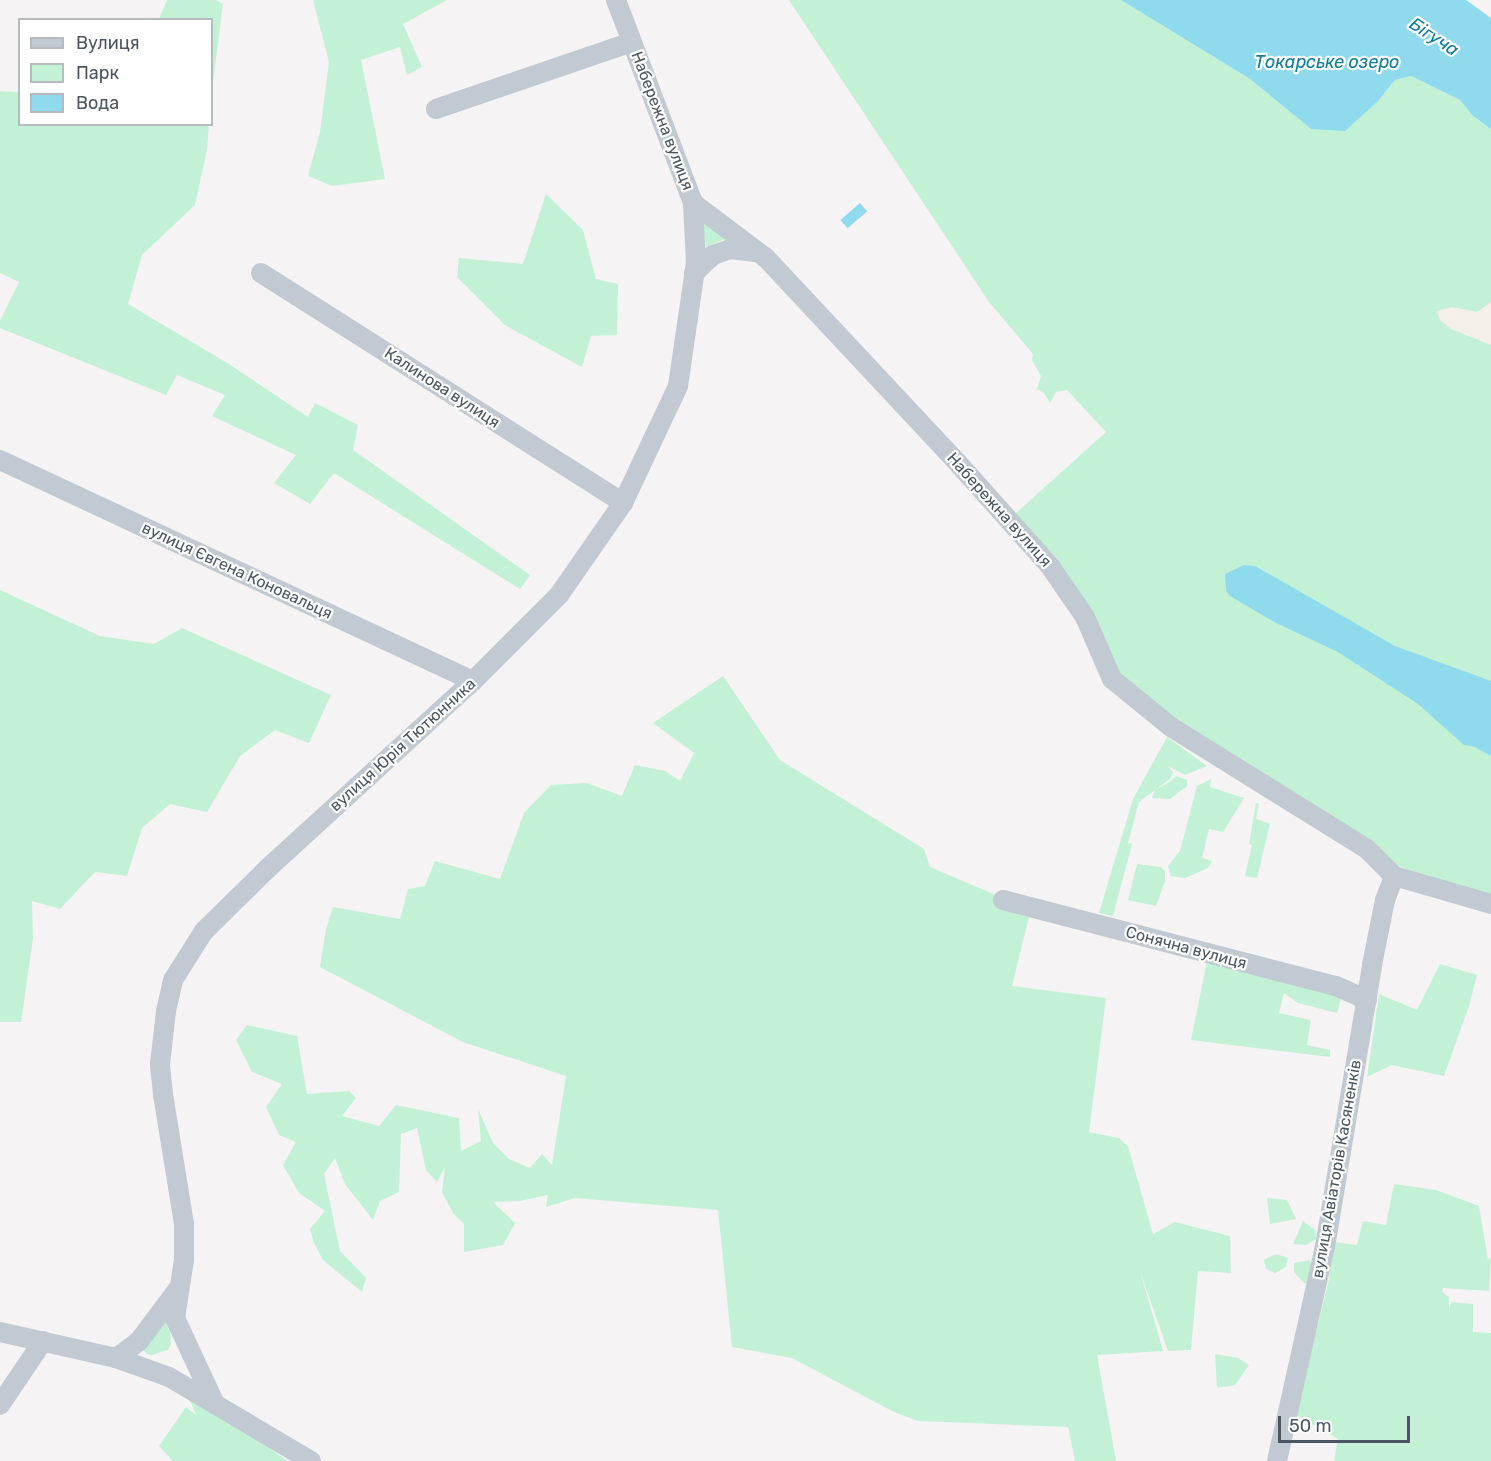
<!DOCTYPE html>
<html>
<head>
<meta charset="utf-8">
<style>
  body { margin:0 }
  #map { position:relative; width:1491px; height:1461px; overflow:hidden; background:#f5f3f3; font-family:Rubik,sans-serif }
  div>[style] { position:absolute }
  [style*='--x'] { left:calc(var(--x)*1px); top:calc(var(--y)*1px); width:calc(var(--w)*1px); rotate:calc(var(--a)*1deg) }
  .green>* { inset:0; background:#c3f1d5 }
  .sand>* { inset:0; background:#f5f0e5 }
  .water>* { inset:0; background:#90daee; transform-origin:0 0 }
  .minor>* { height:20px; margin:-10px; padding:0 10px; transform-origin:10px; border-radius:10px; background:#c1cad2 }
  span { translate:-50% -50%; white-space:nowrap; text-align:center; line-height:1.15; -webkit-text-stroke:4.5px #fff; paint-order:stroke }
  .street-label { font-size:16px; color:#4a5661 }
  .water-label { font-size:18px; color:#0c7c9b; font-style:italic }
  .legend { position:absolute; left:18px; top:18px; width:195px; height:108px; box-sizing:border-box; background:#fff; border:2px solid #b7bbc0; margin:0; padding:8px 10px; list-style:none; font-size:18px; color:#4a5661 }
  .legend li { display:flex; align-items:center; gap:12px; height:30px }
  .legend b { width:30px; border:2px solid #b7bbc0 }
  .scale { position:absolute; left:1278px; top:1416px; width:132px; height:27px; box-sizing:border-box; border:3px solid #4a5661; border-top:0; padding-left:8px; font-size:18px; line-height:21px; white-space:nowrap; color:#4a5661; -webkit-text-stroke:4px #fff; paint-order:stroke }
</style>
</head>
<body>
<div id="map">
  <div class="green">
    <div style="clip-path:polygon(167px 0,216px 0,223px 4px,212px 90px,212px 20px,159px 19px)"></div>
    <div style="clip-path:polygon(313px 0,447px 0,403px 24px,422px 67px,407px 75px,400px 47px,361px 60px,385px 179px,332px 186px,308px 176px,320px 132px,329px 62px)"></div>
    <div style="clip-path:polygon(789px 0,1121px 0,1250px 79px,1311px 129px,1378px 101px,1395px 80px,1411px 76px,1460px 100px,1472px 115px,1491px 129px,1491px 899px,1395px 865px,1390px 858px,1292px 799px,1126px 686px,1071px 579px,1015px 514px,1106px 432px,1067px 390px,1056px 392px,1050px 403px,1044px 393px,1037px 389px,1041px 376px,1032px 360px,1033px 354px,989px 302px)"></div>
    <div style="clip-path:polygon(0 91px,19px 92px,20px 124px,209px 125px,207px 150px,195px 205px,142px 255px,128px 304px,229px 364px,308px 417px,315px 403px,358px 425px,353px 450px,530px 575px,520px 589px,334px 473px,310px 504px,274px 483px,296px 455px,212px 416px,225px 395px,177px 375px,166px 395px,0 328px,0 321px,19px 282px,0 273px)"></div>
    <div style="clip-path:polygon(546px 194px,583px 230px,596px 279px,618px 284px,617px 335px,591px 336px,582px 367px,505px 325px,457px 277px,459px 258px,523px 264px)"></div>
    <div style="clip-path:polygon(702px 216px,727px 238px,706px 247px)"></div>
    <div style="clip-path:polygon(0 590px,100px 636px,154px 644px,182px 628px,331px 695px,309px 743px,275px 730px,240px 756px,207px 812px,170px 804px,142px 828px,127px 876px,95px 872px,60px 909px,32px 901px,33px 938px,21px 1022px,0 1022px)"></div>
    <div style="clip-path:polygon(723px 676px,780px 760px,924px 849px,930px 867px,998px 896px,996px 907px,1029px 917px,1012px 986px,1106px 998px,1089px 1132px,1119px 1138px,1128px 1146px,1153px 1234px,1175px 1222px,1230px 1236px,1231px 1273px,1198px 1271px,1191px 1350px,1168px 1351px,1140px 1271px,1163px 1351px,1097px 1355px,1116px 1461px,1075px 1461px,1068px 1427px,918px 1421px,894px 1412px,792px 1358px,732px 1347px,718px 1210px,575px 1198px,546px 1207px,548px 1195px,520px 1201px,493px 1202px,515px 1223px,503px 1245px,464px 1252px,464px 1224px,453px 1213px,442px 1192px,445px 1167px,437px 1182px,426px 1170px,417px 1128px,401px 1134px,399px 1192px,380px 1201px,373px 1220px,345px 1184px,335px 1158px,324px 1174px,340px 1251px,366px 1278px,362px 1292px,323px 1260px,314px 1243px,310px 1229px,325px 1211px,299px 1193px,283px 1165px,296px 1142px,279px 1135px,266px 1107px,282px 1084px,252px 1072px,236px 1040px,247px 1025px,297px 1036px,307px 1094px,349px 1091px,356px 1098px,342px 1116px,379px 1126px,396px 1105px,459px 1118px,461px 1151px,481px 1141px,478px 1109px,493px 1143px,509px 1159px,530px 1168px,542px 1154px,552px 1165px,566px 1076px,463px 1042px,320px 967px,326px 929px,333px 907px,400px 919px,408px 889px,425px 886px,435px 861px,500px 879px,524px 813px,551px 785px,587px 783px,622px 796px,635px 765px,665px 771px,680px 781px,694px 753px,653px 723px)"></div>
    <div style="clip-path:polygon(1167px 737px,1207px 766px,1185px 775px,1168px 766px,1173px 772px,1170px 779px,1139px 802px,1128px 843px,1132px 844px,1113px 916px,1099px 913px,1133px 799px)"></div>
    <div style="clip-path:polygon(1176px 776px,1187px 780px,1187px 786px,1170px 799px,1152px 798px,1155px 790px,1170px 782px)"></div>
    <div style="clip-path:polygon(1211px 779px,1210px 787px,1244px 798px,1223px 832px,1209px 829px,1202px 858px,1212px 861px,1208px 868px,1185px 878px,1171px 876px,1168px 866px,1180px 851px,1197px 786px)"></div>
    <div style="clip-path:polygon(1256px 803px,1259px 804px,1256px 819px,1270px 824px,1257px 878px,1245px 876px,1252px 845px,1249px 844px)"></div>
    <div style="clip-path:polygon(1137px 864px,1161px 867px,1165px 871px,1165px 881px,1156px 906px,1128px 900px)"></div>
    <div style="clip-path:polygon(1207px 961px,1342px 995px,1337px 1013px,1298px 1003px,1284px 993px,1279px 1013px,1311px 1020px,1307px 1045px,1330px 1050px,1330px 1057px,1191px 1040px)"></div>
    <div style="clip-path:polygon(1440px 964px,1477px 975px,1469px 1006px,1444px 1076px,1392px 1065px,1367px 1077px,1379px 994px,1417px 1010px)"></div>
    <div style="clip-path:polygon(1394px 1184px,1436px 1190px,1479px 1206px,1488px 1260px,1491px 1257px,1489px 1291px,1443px 1288px,1442px 1292px,1449px 1297px,1449px 1309px,1451px 1302px,1473px 1304px,1473px 1332px,1491px 1333px,1491px 1461px,1334px 1461px,1338px 1439px,1296px 1415px,1329px 1279px,1333px 1242px,1357px 1245px,1363px 1221px,1386px 1225px)"></div>
    <div style="clip-path:polygon(1267px 1198px,1287px 1200px,1296px 1219px,1270px 1224px)"></div>
    <div style="clip-path:polygon(1303px 1221px,1315px 1230px,1316px 1239px,1306px 1245px,1293px 1244px)"></div>
    <div style="clip-path:polygon(1276px 1254px,1288px 1258px,1286px 1267px,1275px 1273px,1266px 1269px,1264px 1260px)"></div>
    <div style="clip-path:polygon(1310px 1260px,1315px 1269px,1313px 1285px,1304px 1283px,1294px 1272px,1294px 1263px)"></div>
    <div style="clip-path:polygon(168px 1306px,171px 1344px,168px 1350px,152px 1355px,147px 1354px,142px 1349px)"></div>
    <div style="clip-path:polygon(1215px 1354px,1238px 1358px,1249px 1365px,1235px 1385px,1217px 1388px)"></div>
    <div style="clip-path:polygon(188px 1395px,263px 1443px,287px 1461px,173px 1461px,159px 1446px,186px 1407px,196px 1415px)"></div>
  </div>
  <div class="sand">
    <div style="clip-path:polygon(1491px 302px,1491px 345px,1451px 329px,1440px 320px,1437px 311px,1452px 307px,1477px 312px)"></div>
  </div>
  <div class="water">
    <div style="clip-path:polygon(1121px 0,1466px 0,1491px 18px,1491px 129px,1472px 115px,1460px 100px,1411px 76px,1395px 80px,1378px 101px,1345px 131px,1311px 129px,1250px 79px)"></div>
    <div style="left:860px;top:203px;width:11px;height:26px;rotate:49deg"></div>
    <div style="clip-path:polygon(1244px 565px,1255px 566px,1395px 646px,1491px 681px,1491px 756px,1475px 747px,1464px 745px,1418px 704px,1338px 652px,1276px 623px,1230px 596px,1226px 591px,1225px 574px)"></div>
  </div>
  <div class="minor">
    <div style="--x:616;--y:0;--w:217;--a:69.2"></div>
    <div style="--x:693;--y:203;--w:91;--a:37"></div>
    <div style="--x:766;--y:258;--w:278;--a:46.9"></div>
    <div style="--x:956;--y:461;--w:141;--a:48.2"></div>
    <div style="--x:1050;--y:566;--w:62;--a:55.5"></div>
    <div style="--x:1085;--y:617;--w:68;--a:66.5"></div>
    <div style="--x:1112;--y:679;--w:76;--a:39.1"></div>
    <div style="--x:1171;--y:727;--w:231;--a:31.9"></div>
    <div style="--x:1367;--y:849;--w:38;--a:45"></div>
    <div style="--x:1394;--y:876;--w:101;--a:16.1"></div>
    <div style="--x:436;--y:109;--w:207;--a:-18.9"></div>
    <div style="--x:261;--y:273;--w:429;--a:32.4"></div>
    <div style="--x:694;--y:273;--w:26;--a:-43"></div>
    <div style="--x:713;--y:255;--w:18;--a:-19"></div>
    <div style="--x:730;--y:249;--w:25;--a:7"></div>
    <div style="--x:0;--y:460;--w:522;--a:25.04"></div>
    <div style="--x:1003;--y:900;--w:344;--a:14.5"></div>
    <div style="--x:1336;--y:986;--w:34;--a:24"></div>
    <div style="--x:0;--y:1332;--w:119;--a:12.6"></div>
    <div style="--x:116;--y:1358;--w:56;--a:19.7"></div>
    <div style="--x:169;--y:1377;--w:165;--a:30.6"></div>
    <div style="--x:116;--y:1358;--w:29;--a:-36"></div>
    <div style="--x:139;--y:1341;--w:65;--a:-53.1"></div>
    <div style="--x:214;--y:1402;--w:93;--a:-114.9"></div>
    <div style="--x:175;--y:1318;--w:59;--a:-81.2"></div>
    <div style="--x:184;--y:1260;--w:36;--a:-90"></div>
    <div style="--x:184;--y:1224;--w:132;--a:-99.2"></div>
    <div style="--x:163;--y:1094;--w:30;--a:-96"></div>
    <div style="--x:160;--y:1064;--w:53;--a:-83.5"></div>
    <div style="--x:166;--y:1011;--w:32;--a:-77"></div>
    <div style="--x:173;--y:980;--w:58;--a:-57.7"></div>
    <div style="--x:204;--y:931;--w:88;--a:-44.5"></div>
    <div style="--x:267;--y:869;--w:279;--a:-42.4"></div>
    <div style="--x:473;--y:681;--w:122;--a:-45"></div>
    <div style="--x:559;--y:595;--w:112;--a:-55.2"></div>
    <div style="--x:623;--y:503;--w:129;--a:-64.8"></div>
    <div style="--x:678;--y:386;--w:124;--a:-81.7"></div>
    <div style="--x:696;--y:263;--w:60;--a:-92.9"></div>
    <div style="--x:0;--y:1405;--w:77;--a:-56.1"></div>
    <div style="--x:1277;--y:1461;--w:219;--a:-77.4"></div>
    <div style="--x:1325;--y:1247;--w:286;--a:-80.5"></div>
    <div style="--x:1372;--y:965;--w:66;--a:-78.7"></div>
    <div style="--x:1385;--y:900;--w:26;--a:-69"></div>
  </div>
  <div class="street-label">
    <span style="left:662px;top:121px;rotate:69deg">Набережна вулиця</span>
    <span style="left:442px;top:388px;rotate:33deg">Калинова вулиця</span>
    <span style="left:999px;top:510px;rotate:48deg">Набережна вулиця</span>
    <span style="left:237px;top:571px;rotate:25deg">вулиця Євгена Коновальця</span>
    <span style="left:403px;top:745px;rotate:-42deg">вулиця Юрія Тютюнника</span>
    <span style="left:1186px;top:948px;rotate:15deg">Сонячна вулиця</span>
    <span style="left:1337px;top:1169px;rotate:-80deg">вулиця Авіаторів Касяненків</span>
  </div>
  <div class="water-label">
    <span style="left:1434px;top:37px;rotate:33deg">Бігуча</span>
    <span style="left:1327px;top:62px">Токарське озеро</span>
  </div>
  <ul class="legend">
  <li><b style="height:8px;background:#c1cad2"></b>Вулиця</li>
  <li><b style="height:16px;background:#c3f1d5"></b>Парк</li>
  <li><b style="height:16px;background:#90daee"></b>Вода</li>
  </ul>
  <div class="scale">50 m</div>
</div>
</body>
</html>
